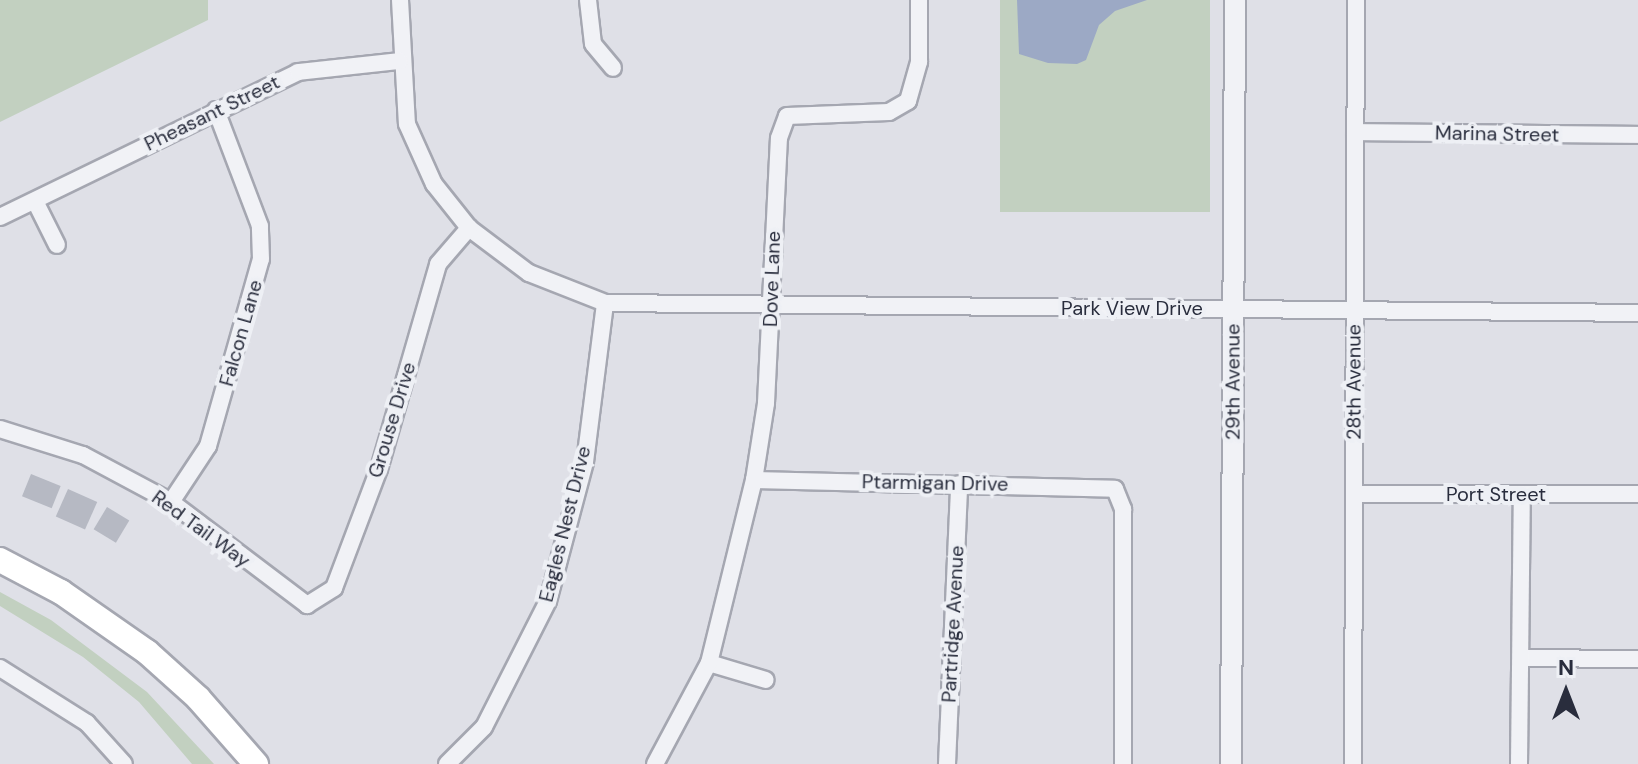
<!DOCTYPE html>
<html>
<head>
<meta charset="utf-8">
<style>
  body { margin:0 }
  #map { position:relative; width:1638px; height:764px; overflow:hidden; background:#dfe0e7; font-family:"DM Sans",sans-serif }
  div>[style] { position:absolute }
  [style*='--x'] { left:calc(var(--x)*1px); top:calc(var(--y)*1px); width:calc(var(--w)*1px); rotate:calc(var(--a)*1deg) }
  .green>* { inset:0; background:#c2d0c0; transform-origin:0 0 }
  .water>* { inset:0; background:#9ca9c5 }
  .building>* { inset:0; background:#b6b9c3; transform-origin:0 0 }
  .roads { filter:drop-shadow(2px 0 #a5a7b1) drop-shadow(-2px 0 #a5a7b1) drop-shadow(0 2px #a5a7b1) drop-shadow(0 -2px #a5a7b1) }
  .minor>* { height:16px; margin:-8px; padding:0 8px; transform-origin:8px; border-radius:8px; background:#f1f2f6 }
  .tertiary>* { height:20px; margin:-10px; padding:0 10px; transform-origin:10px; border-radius:10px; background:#f1f2f6 }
  .secondary>* { height:24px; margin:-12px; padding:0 12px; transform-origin:12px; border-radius:12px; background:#fff }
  span { translate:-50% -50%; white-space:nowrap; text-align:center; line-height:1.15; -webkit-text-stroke:8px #eef0f5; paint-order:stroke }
  .street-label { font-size:20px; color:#292d3d }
  .north { position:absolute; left:1526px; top:652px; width:80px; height:80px; -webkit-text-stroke:6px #eef0f5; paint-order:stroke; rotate:0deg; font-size:22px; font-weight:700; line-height:32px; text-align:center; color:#292d3d }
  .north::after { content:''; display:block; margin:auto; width:28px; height:36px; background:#292d3d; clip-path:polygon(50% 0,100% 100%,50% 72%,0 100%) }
</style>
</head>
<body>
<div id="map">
  <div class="green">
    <div style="clip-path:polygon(0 0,208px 0,208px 20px,0 122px)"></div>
    <div style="left:1000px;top:0;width:210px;height:212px"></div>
    <div style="clip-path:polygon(0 592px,51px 620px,147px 692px,214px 764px,192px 764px,139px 702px,83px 657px,0 606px)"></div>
  </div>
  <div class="water">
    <div style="clip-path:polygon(1017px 0,1147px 0,1115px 11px,1099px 25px,1086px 60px,1077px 64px,1048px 63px,1019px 54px)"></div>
  </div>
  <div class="building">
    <div style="left:31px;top:474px;width:32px;height:24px;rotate:22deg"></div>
    <div style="left:68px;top:489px;width:32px;height:30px;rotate:24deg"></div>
    <div style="left:107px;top:507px;width:26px;height:26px;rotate:31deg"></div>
  </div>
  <div class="roads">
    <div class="minor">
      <div style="--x:400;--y:0;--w:124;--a:86.8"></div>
      <div style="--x:407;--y:124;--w:66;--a:65.8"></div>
      <div style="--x:434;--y:184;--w:56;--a:51.5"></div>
      <div style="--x:469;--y:228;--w:75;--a:36.9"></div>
      <div style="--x:529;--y:273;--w:82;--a:21.5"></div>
      <div style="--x:605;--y:303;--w:1033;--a:0.55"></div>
      <div style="--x:588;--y:0;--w:44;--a:83.5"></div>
      <div style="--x:593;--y:44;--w:31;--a:50"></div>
      <div style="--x:1355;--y:132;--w:283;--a:0.6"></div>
      <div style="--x:35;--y:201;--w:49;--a:63.4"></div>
      <div style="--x:0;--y:217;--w:331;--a:-25.9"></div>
      <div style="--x:298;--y:72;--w:102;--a:-6.2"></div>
      <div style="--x:0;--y:429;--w:87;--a:17.4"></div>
      <div style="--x:83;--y:455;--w:100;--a:28.1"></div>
      <div style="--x:171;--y:502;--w:171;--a:37.1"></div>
      <div style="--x:307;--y:605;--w:32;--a:-32"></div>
      <div style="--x:334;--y:588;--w:127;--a:-69.3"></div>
      <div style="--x:379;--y:469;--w:213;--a:-73.9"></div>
      <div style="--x:438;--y:264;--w:48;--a:-49.3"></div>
      <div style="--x:754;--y:480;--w:361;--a:1.4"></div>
      <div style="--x:1115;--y:489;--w:22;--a:68"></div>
      <div style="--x:1123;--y:509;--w:255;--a:90"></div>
      <div style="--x:1354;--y:494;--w:284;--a:0"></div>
      <div style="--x:171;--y:502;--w:67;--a:-56.5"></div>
      <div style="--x:208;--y:446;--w:194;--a:-74.2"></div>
      <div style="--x:261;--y:259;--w:33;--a:-92"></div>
      <div style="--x:260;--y:226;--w:124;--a:-110.8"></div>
      <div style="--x:1521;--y:658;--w:117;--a:0.5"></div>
      <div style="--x:709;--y:663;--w:59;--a:16.6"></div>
      <div style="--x:0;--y:668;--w:103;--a:32.3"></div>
      <div style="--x:87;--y:723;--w:55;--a:47.9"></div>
      <div style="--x:447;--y:764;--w:52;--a:-45"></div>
      <div style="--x:484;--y:727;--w:141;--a:-63.1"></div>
      <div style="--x:548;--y:601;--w:144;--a:-75.1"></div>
      <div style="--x:585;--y:462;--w:160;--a:-82.8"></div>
      <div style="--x:655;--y:764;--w:115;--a:-61.9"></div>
      <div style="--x:709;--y:663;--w:188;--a:-76.2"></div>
      <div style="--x:754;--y:480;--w:78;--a:-81.1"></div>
      <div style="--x:766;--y:403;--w:265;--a:-87.2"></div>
      <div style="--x:779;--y:138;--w:23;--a:-70"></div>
      <div style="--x:787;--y:116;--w:102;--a:-2.2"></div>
      <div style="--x:889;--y:112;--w:22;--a:-30"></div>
      <div style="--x:908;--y:101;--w:41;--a:-74.2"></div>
      <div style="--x:919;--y:62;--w:62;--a:-90"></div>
      <div style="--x:947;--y:764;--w:280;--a:-87.5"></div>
      <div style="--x:1353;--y:764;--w:764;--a:-89.78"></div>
      <div style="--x:1519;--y:764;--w:270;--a:-89.4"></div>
    </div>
    <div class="tertiary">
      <div style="--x:1231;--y:764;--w:764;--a:-89.7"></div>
    </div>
    <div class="secondary">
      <div style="--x:0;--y:560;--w:69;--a:27.7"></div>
      <div style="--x:61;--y:592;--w:105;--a:34.9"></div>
      <div style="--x:147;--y:652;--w:69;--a:42"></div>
      <div style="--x:198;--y:698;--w:88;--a:48.7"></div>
    </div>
  </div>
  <div class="street-label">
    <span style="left:212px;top:113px;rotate:-26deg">Pheasant Street</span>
    <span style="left:1497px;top:134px;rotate:1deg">Marina Street</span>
    <span style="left:772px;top:279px;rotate:-88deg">Dove Lane</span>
    <span style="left:1132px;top:308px">Park View Drive</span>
    <span style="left:241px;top:333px;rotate:-74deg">Falcon Lane</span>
    <span style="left:1233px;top:382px;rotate:-90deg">29th Avenue</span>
    <span style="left:1354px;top:382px;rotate:-90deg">28th Avenue</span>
    <span style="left:392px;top:420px;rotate:-73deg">Grouse Drive</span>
    <span style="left:935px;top:483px;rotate:1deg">Ptarmigan Drive</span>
    <span style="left:1496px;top:494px">Port Street</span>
    <span style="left:565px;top:524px;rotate:-76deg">Eagles Nest Drive</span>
    <span style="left:201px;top:529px;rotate:36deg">Red Tail Way</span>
    <span style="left:953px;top:624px;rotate:-87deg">Partridge Avenue</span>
  </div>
  <div class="north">N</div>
</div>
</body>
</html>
